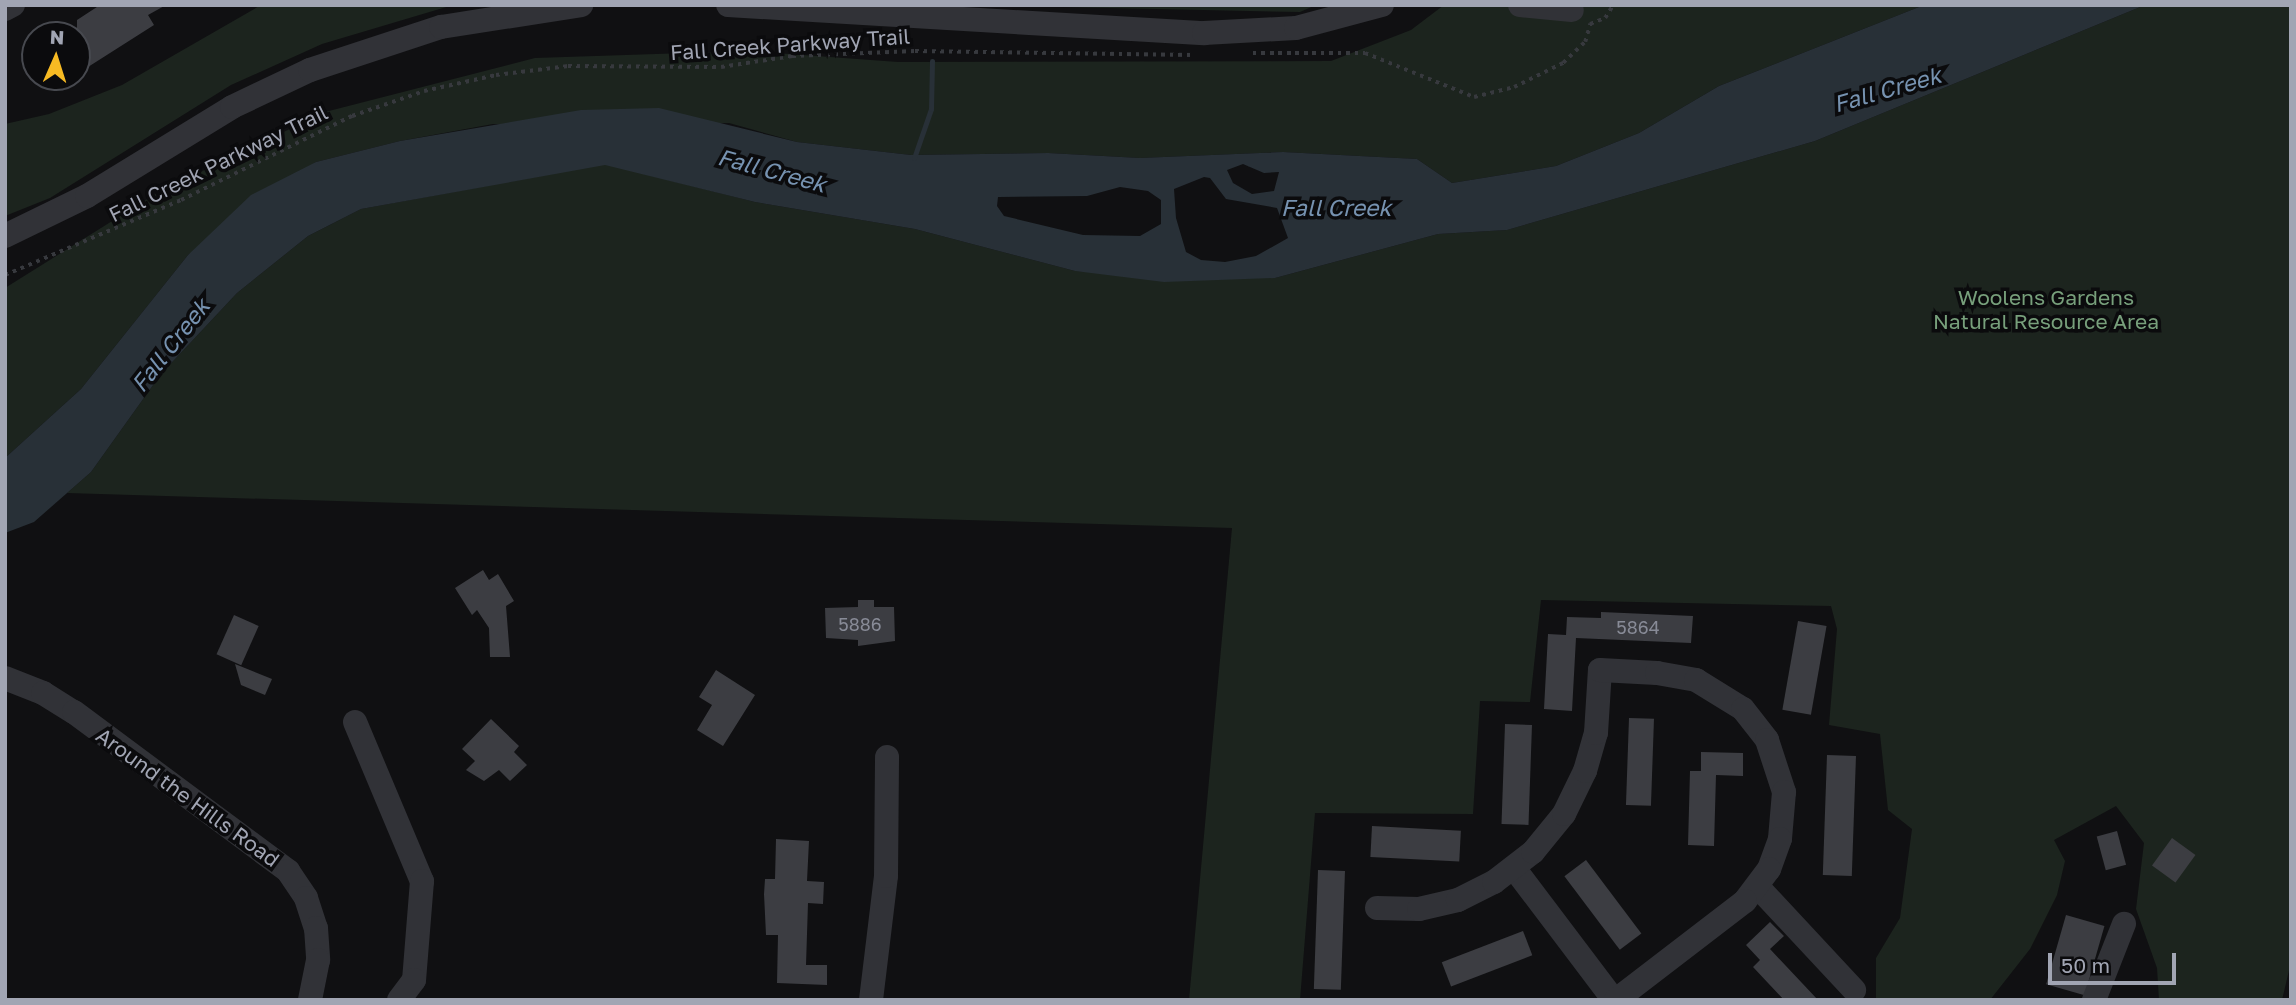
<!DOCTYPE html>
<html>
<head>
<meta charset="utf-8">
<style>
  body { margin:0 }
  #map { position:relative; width:2296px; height:1005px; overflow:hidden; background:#101012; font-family:"Golos Text",sans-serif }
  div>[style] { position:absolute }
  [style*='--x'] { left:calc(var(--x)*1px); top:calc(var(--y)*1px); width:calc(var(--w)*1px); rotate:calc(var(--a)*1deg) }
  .green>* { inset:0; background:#1c241e }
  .water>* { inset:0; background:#283037 }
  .stream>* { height:5px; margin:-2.5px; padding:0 2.5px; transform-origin:2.5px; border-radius:2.5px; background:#283037 }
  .building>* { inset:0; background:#3c3d42; transform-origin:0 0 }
  .path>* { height:3.5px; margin-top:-1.75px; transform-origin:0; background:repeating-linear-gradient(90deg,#37393e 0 3.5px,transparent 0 8.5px) }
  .minor>* { height:24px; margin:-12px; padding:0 12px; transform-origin:12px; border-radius:12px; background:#313237 }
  span { translate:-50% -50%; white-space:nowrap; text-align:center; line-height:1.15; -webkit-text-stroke:7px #0b0b0d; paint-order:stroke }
  .number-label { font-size:18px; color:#888b97 }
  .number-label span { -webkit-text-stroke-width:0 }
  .street-label { font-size:21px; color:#a1a5b3 }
  .park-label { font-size:21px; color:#779f7b }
  .water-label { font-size:23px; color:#7692b0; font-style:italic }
  .frame { position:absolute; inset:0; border:7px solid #a1a5b3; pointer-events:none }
  .north { position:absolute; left:21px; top:21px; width:70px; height:70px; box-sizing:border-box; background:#0b0b0d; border:2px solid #47494f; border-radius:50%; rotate:3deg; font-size:19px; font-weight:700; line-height:28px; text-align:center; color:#a1a5b3 }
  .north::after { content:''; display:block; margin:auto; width:24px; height:32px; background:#f7ba23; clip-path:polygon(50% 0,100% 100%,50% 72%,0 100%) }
  .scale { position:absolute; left:2048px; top:953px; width:128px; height:32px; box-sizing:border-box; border:4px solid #a1a5b3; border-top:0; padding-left:9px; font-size:21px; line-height:24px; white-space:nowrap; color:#a1a5b3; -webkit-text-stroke:5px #0b0b0d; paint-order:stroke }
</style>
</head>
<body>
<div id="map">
  <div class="green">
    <div style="clip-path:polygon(261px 5px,453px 5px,322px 44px,231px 85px,50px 198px,5px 216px,5px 124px,49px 114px,122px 85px)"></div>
    <div style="clip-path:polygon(964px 5px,1316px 5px,1300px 12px)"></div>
    <div style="clip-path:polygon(1444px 5px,1924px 5px,1719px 86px,1639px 133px,1556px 166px,1452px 183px,1417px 159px,1283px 152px,1140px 158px,1048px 153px,911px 155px,797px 142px,729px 123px,493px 124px,400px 141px,316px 162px,188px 255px,81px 389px,5px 458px,5px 288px,157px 193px,325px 112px,535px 58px,747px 51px,898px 62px,1331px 61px,1411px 30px)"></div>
    <div style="clip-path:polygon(2145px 5px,2291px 5px,2291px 962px,2282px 1000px,2159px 1000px,2157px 968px,2136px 909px,2144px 843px,2116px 806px,2054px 840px,2065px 861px,2057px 895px,2030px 949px,1990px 1000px,1876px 1000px,1876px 958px,1900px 918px,1912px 829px,1888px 810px,1880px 734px,1829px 725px,1837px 629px,1831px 606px,1541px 600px,1530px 702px,1480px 701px,1473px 814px,1315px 813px,1300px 1000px,1189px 1000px,1232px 528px,67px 493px,91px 472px,161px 374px,237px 293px,308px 236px,361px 209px,605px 164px,755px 202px,915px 229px,1075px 271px,1275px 278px,1438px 234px,1507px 230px,1815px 141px)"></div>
  </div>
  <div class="water">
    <div style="clip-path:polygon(evenodd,1924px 5px,2145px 5px,1815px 141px,1507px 230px,1438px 234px,1275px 278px,1164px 282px,1075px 271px,915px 229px,755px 202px,605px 165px,361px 209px,308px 236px,237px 293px,161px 374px,91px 472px,34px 522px,5px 533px,5px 458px,81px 389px,188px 255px,251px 195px,316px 162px,400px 141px,581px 110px,659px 108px,797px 142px,911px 155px,1048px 153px,1140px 158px,1283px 152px,1417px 159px,1452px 183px,1556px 166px,1639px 133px,1719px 86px,1924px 5px,1243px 164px,1264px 173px,1279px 172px,1274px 191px,1252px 194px,1233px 183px,1227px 170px,1243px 164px,1924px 5px,1204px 177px,1210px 178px,1226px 199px,1277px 208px,1288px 238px,1256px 256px,1225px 262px,1201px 260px,1186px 252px,1176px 218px,1174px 189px,1204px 177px,1924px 5px,1120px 187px,1148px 191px,1161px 200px,1161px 224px,1140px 236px,1083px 235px,1004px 216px,997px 206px,998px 197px,1087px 196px,1120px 187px)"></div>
  </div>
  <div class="stream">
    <div style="--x:914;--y:158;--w:52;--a:-70.9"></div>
    <div style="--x:931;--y:109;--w:48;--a:-88.8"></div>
  </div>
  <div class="building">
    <div style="clip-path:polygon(100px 5px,166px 5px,148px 15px,154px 25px,77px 74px,77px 20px)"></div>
    <div style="clip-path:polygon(483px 570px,489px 580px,498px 574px,514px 601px,506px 606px,510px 657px,490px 657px,489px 628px,477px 610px,472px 615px,455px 588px)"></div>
    <div style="clip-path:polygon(858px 600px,874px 600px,874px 607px,894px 607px,895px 641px,858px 646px,858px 640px,826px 638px,825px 608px,858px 607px)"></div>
    <div style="clip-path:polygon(1601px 612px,1693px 616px,1691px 643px,1576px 638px,1572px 711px,1544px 709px,1548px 634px,1566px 635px,1567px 617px,1601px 618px)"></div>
    <div style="left:234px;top:615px;width:27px;height:43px;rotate:24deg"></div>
    <div style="left:1798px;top:621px;width:29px;height:90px;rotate:10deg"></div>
    <div style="clip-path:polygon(235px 664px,272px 679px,265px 695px,241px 685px)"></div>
    <div style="clip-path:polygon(716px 670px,755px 695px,723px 746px,697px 730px,712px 705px,699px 697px)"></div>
    <div style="left:1629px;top:718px;width:25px;height:87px;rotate:2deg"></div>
    <div style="clip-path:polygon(491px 719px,519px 746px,514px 752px,527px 765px,510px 781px,499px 770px,484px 781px,466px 770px,475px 761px,462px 749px)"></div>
    <div style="left:1505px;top:724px;width:27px;height:100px;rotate:2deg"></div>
    <div style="clip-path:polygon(1701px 752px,1743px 753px,1743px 776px,1716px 775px,1714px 846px,1688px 845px,1690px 771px,1701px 771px)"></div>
    <div style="left:1827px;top:755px;width:29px;height:120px;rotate:2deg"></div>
    <div style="left:1372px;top:826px;width:89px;height:31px;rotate:3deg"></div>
    <div style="left:2117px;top:831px;width:35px;height:21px;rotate:75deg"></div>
    <div style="left:2172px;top:838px;width:29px;height:34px;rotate:36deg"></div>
    <div style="clip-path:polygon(776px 839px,809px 841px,807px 881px,824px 882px,823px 904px,808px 903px,806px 965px,827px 965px,827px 985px,777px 983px,778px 935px,766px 935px,764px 894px,765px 879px,775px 879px)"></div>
    <div style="left:1586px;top:860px;width:92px;height:27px;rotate:53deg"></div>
    <div style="left:1318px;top:870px;width:27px;height:119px;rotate:2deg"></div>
    <div style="left:2066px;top:915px;width:40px;height:72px;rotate:16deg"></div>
    <div style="clip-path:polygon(1770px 922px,1784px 936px,1770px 949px,1818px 1000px,1784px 1000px,1753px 967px,1760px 960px,1746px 945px)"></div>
    <div style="left:1523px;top:931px;width:26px;height:87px;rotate:69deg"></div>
  </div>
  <div class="path">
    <div style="--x:1590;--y:24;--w:16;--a:-22"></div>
    <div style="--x:1605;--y:18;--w:15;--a:-58"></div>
    <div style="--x:1253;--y:53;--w:112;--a:0"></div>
    <div style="--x:1365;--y:53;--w:118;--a:22"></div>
    <div style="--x:1474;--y:97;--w:41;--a:-14"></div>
    <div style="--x:1514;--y:87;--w:55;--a:-26.1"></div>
    <div style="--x:1563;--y:63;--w:30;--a:-44"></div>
    <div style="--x:1585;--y:42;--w:19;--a:-74"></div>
    <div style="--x:5;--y:275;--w:191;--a:-23.1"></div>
    <div style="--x:181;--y:200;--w:191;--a:-26.2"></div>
    <div style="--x:352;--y:116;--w:76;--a:-19.1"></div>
    <div style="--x:424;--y:91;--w:74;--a:-12.5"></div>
    <div style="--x:496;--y:75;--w:73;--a:-7.1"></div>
    <div style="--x:568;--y:66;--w:153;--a:0.4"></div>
    <div style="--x:721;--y:67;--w:72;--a:-8.8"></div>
    <div style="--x:792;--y:56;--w:123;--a:-2.3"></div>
    <div style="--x:915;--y:51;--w:278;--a:0.8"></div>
  </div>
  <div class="minor">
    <div style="--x:728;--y:5;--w:477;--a:3.4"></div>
    <div style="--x:1204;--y:33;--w:92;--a:-3.1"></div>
    <div style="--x:1296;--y:28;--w:89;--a:-15"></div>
    <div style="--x:1520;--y:5;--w:52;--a:5.5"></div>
    <div style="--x:5;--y:9;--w:9;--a:-27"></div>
    <div style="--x:5;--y:236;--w:91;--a:-26"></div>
    <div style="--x:87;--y:196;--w:170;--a:-31.5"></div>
    <div style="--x:232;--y:107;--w:86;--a:-25.4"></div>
    <div style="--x:310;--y:70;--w:138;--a:-18.2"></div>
    <div style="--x:441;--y:27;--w:142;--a:-8.9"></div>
    <div style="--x:5;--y:678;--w:41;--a:21.5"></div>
    <div style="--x:43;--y:693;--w:36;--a:32"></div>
    <div style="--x:74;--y:712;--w:267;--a:36.6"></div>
    <div style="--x:288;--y:871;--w:32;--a:56"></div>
    <div style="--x:306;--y:898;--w:32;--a:72"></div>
    <div style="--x:316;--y:928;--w:32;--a:86"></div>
    <div style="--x:318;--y:960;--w:41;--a:101.3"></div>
    <div style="--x:355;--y:722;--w:173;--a:67.2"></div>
    <div style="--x:422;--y:881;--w:99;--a:94.6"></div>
    <div style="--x:414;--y:980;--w:25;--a:127"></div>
    <div style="--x:1514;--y:868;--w:166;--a:52.9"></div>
    <div style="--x:1758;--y:887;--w:141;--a:47"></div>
    <div style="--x:1377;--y:908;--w:42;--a:1.4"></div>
    <div style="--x:1419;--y:909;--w:40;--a:-13"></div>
    <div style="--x:1458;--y:900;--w:40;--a:-26.6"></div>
    <div style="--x:1494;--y:882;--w:49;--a:-37.6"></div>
    <div style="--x:1533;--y:852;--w:49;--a:-50.8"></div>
    <div style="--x:1564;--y:814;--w:48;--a:-64"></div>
    <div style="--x:1585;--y:771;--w:40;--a:-74"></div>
    <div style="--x:1596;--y:733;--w:63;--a:-86.4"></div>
    <div style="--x:1600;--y:670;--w:57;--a:3"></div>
    <div style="--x:1657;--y:673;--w:40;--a:10"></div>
    <div style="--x:1696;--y:680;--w:55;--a:31.7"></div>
    <div style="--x:1743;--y:709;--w:39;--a:52"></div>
    <div style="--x:1767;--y:740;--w:55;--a:71.9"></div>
    <div style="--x:1784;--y:792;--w:47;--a:94.9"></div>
    <div style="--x:1780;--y:839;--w:32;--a:110"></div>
    <div style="--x:1769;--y:869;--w:40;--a:127"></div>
    <div style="--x:1745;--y:901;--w:163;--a:142.5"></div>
    <div style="--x:871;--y:1000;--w:125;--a:-83.1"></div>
    <div style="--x:886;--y:876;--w:119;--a:-89.5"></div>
    <div style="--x:2094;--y:1000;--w:82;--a:-68.5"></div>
  </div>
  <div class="number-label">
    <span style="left:860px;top:624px">5886</span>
    <span style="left:1638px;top:627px">5864</span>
  </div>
  <div class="street-label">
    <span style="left:790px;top:44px;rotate:-4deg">Fall Creek Parkway Trail</span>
    <span style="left:218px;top:163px;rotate:-26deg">Fall Creek Parkway Trail</span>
    <span style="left:188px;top:797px;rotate:36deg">Around the Hills Road</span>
  </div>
  <div class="park-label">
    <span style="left:2046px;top:309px">Woolens Gardens<br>Natural Resource Area</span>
  </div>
  <div class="water-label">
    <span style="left:1887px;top:89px;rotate:-16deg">Fall Creek</span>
    <span style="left:772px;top:170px;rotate:15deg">Fall Creek</span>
    <span style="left:1336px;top:207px">Fall Creek</span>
    <span style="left:170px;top:345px;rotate:-52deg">Fall Creek</span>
  </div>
  <div class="frame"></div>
  <div class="north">N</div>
  <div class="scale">50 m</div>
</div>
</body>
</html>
